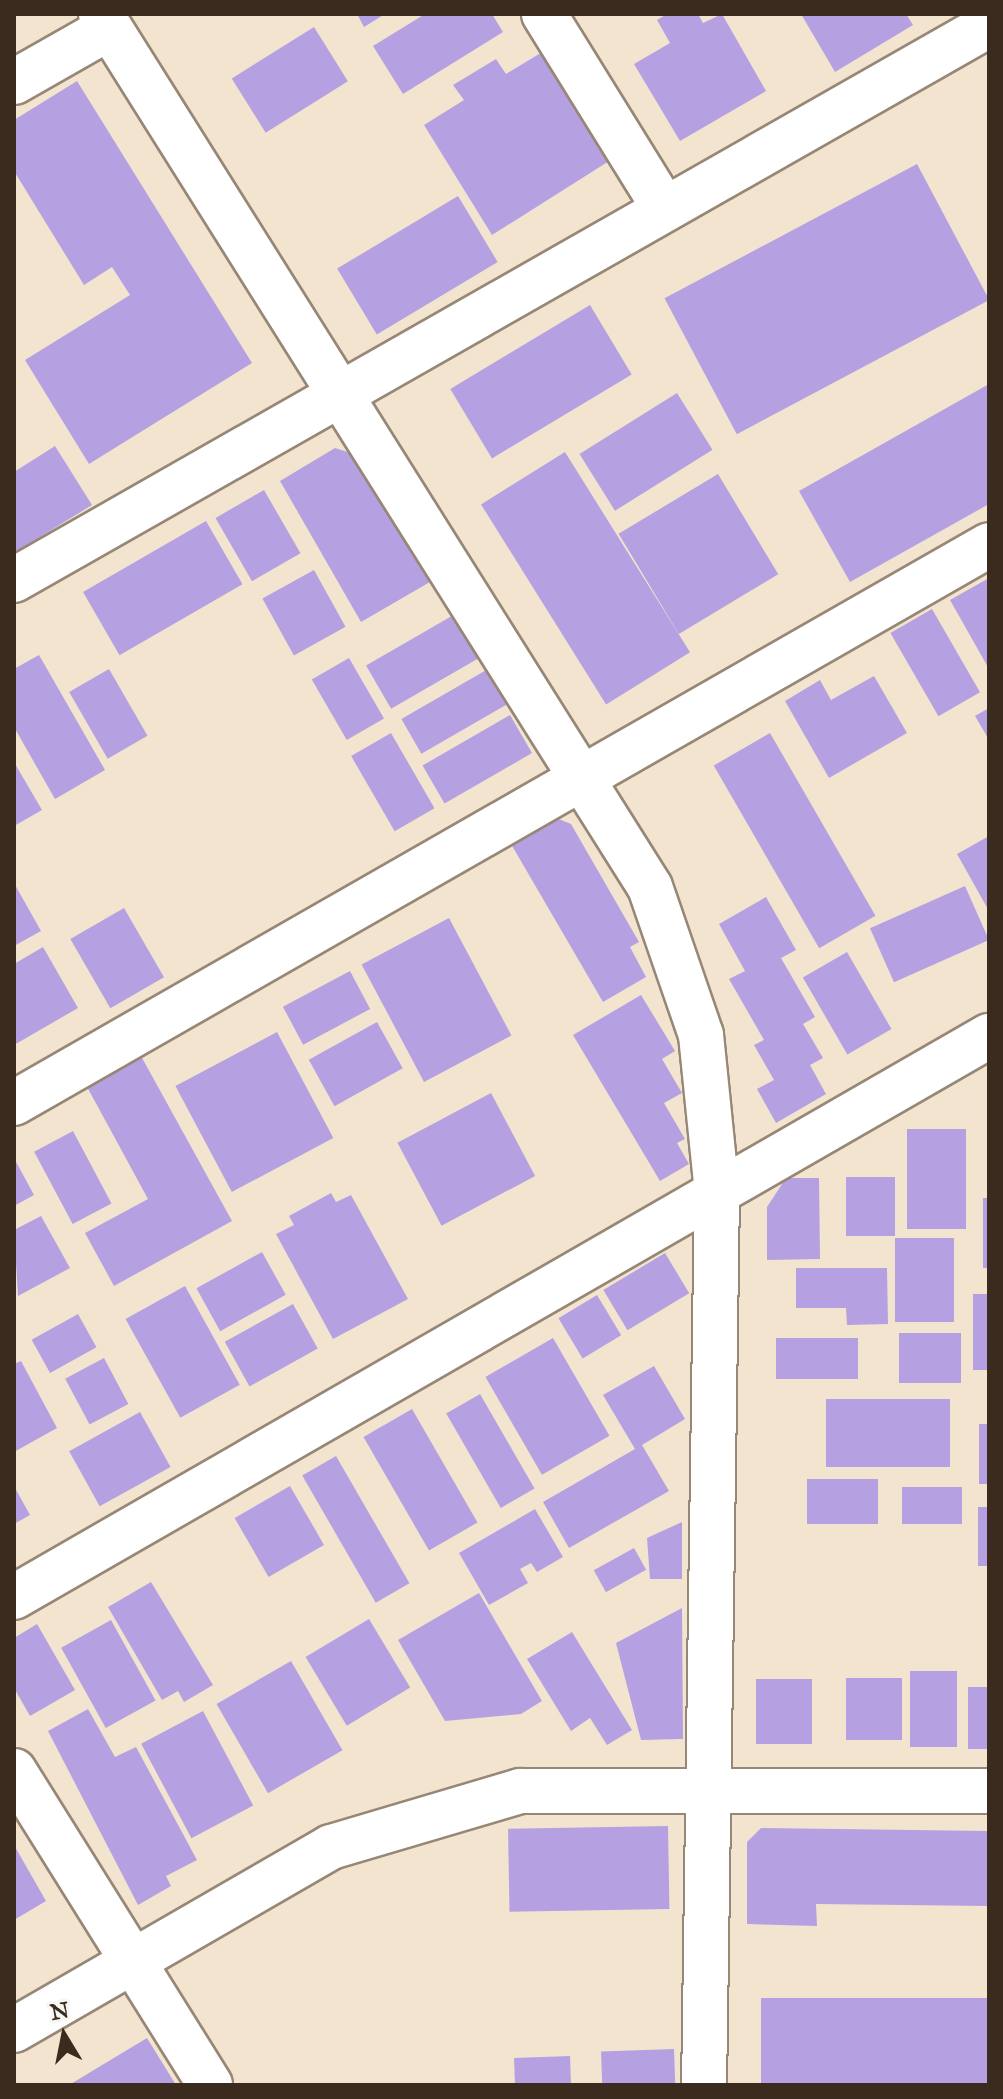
<!DOCTYPE html>
<html>
<head>
<meta charset="utf-8">
<style>
  body { margin:0 }
  #map { position:relative; width:1003px; height:2099px; overflow:hidden; background:#f3e4cf; font-family:"IM FELL Great Primer",serif }
  div>[style] { position:absolute }
  [style*='--x'] { left:calc(var(--x)*1px); top:calc(var(--y)*1px); width:calc(var(--w)*1px); rotate:calc(var(--a)*1deg) }
  .building>* { inset:0; background:#b5a1e1; transform-origin:0 0 }
  .roads { filter:drop-shadow(2px 0 #978776) drop-shadow(-2px 0 #978776) drop-shadow(0 2px #978776) drop-shadow(0 -2px #978776) }
  .minor>* { height:44px; margin:-22px; padding:0 22px; transform-origin:22px; border-radius:22px; background:#fff }
  span { translate:-50% -50%; white-space:nowrap; text-align:center; line-height:1.15; -webkit-text-stroke:6px #f6f6f2; paint-order:stroke }
  .frame { position:absolute; inset:0; border:16px solid #3b2a1e; pointer-events:none }
  .north { position:absolute; left:24px; top:1995px; width:80px; height:80px; -webkit-text-stroke:6px #f6f6f2; paint-order:stroke; rotate:350deg; font-size:22px; font-weight:700; line-height:32px; text-align:center; color:#3b2a1e }
  .north::after { content:''; display:block; margin:auto; width:28px; height:36px; background:#3b2a1e; clip-path:polygon(50% 0,100% 100%,50% 72%,0 100%) }
</style>
</head>
<body>
<div id="map">
  <div class="building">
    <div style="clip-path:polygon(357px 14px,385px 14px,364px 27px)"></div>
    <div style="clip-path:polygon(425px 14px,492px 14px,503px 32px,403px 94px,373px 46px)"></div>
    <div style="clip-path:polygon(667px 14px,698px 14px,703px 23px,722px 14px,766px 91px,680px 141px,634px 64px,670px 43px,657px 20px)"></div>
    <div style="clip-path:polygon(801px 14px,906px 14px,913px 25px,835px 72px)"></div>
    <div style="left:314px;top:27px;width:64px;height:97px;rotate:58deg"></div>
    <div style="clip-path:polygon(549px 48px,617px 156px,492px 235px,424px 125px,464px 100px,453px 85px,496px 59px,506px 74px)"></div>
    <div style="clip-path:polygon(77px 81px,252px 363px,89px 464px,25px 360px,130px 295px,112px 267px,84px 285px,14px 171px,14px 120px)"></div>
    <div style="left:917px;top:164px;width:154px;height:286px;rotate:62deg"></div>
    <div style="left:458px;top:196px;width:77px;height:141px;rotate:59deg"></div>
    <div style="left:590px;top:305px;width:81px;height:163px;rotate:59deg"></div>
    <div style="clip-path:polygon(989px 384px,989px 504px,850px 582px,799px 491px)"></div>
    <div style="left:677px;top:393px;width:67px;height:115px;rotate:58deg"></div>
    <div style="clip-path:polygon(55px 446px,92px 505px,14px 553px,14px 472px)"></div>
    <div style="clip-path:polygon(335px 448px,357px 455px,430px 582px,361px 622px,280px 481px)"></div>
    <div style="left:565px;top:452px;width:236px;height:99px;rotate:58deg"></div>
    <div style="left:718px;top:474px;width:117px;height:116px;rotate:59deg"></div>
    <div style="left:264px;top:490px;width:73px;height:56px;rotate:60deg"></div>
    <div style="left:206px;top:521px;width:73px;height:142px;rotate:60deg"></div>
    <div style="left:314px;top:570px;width:65px;height:59px;rotate:61deg"></div>
    <div style="clip-path:polygon(989px 578px,989px 669px,950px 600px)"></div>
    <div style="left:932px;top:609px;width:96px;height:48px;rotate:60deg"></div>
    <div style="left:457px;top:613px;width:50px;height:105px;rotate:60deg"></div>
    <div style="clip-path:polygon(39px 655px,105px 770px,55px 799px,14px 727px,14px 669px)"></div>
    <div style="left:349px;top:658px;width:70px;height:43px;rotate:60deg"></div>
    <div style="left:109px;top:669px;width:77px;height:46px;rotate:60deg"></div>
    <div style="left:488px;top:669px;width:40px;height:100px;rotate:60deg"></div>
    <div style="clip-path:polygon(874px 676px,907px 733px,829px 778px,785px 701px,820px 680px,831px 700px)"></div>
    <div style="clip-path:polygon(989px 708px,989px 740px,975px 716px)"></div>
    <div style="left:510px;top:715px;width:44px;height:101px;rotate:60deg"></div>
    <div style="left:391px;top:733px;width:87px;height:46px;rotate:60deg"></div>
    <div style="left:770px;top:733px;width:211px;height:65px;rotate:60deg"></div>
    <div style="clip-path:polygon(14px 762px,42px 810px,14px 826px)"></div>
    <div style="clip-path:polygon(556px 818px,571px 824px,639px 942px,630px 947px,646px 977px,603px 1002px,511px 844px)"></div>
    <div style="clip-path:polygon(989px 836px,989px 911px,957px 854px)"></div>
    <div style="clip-path:polygon(14px 883px,41px 931px,14px 946px)"></div>
    <div style="left:965px;top:886px;width:59px;height:104px;rotate:66deg"></div>
    <div style="clip-path:polygon(766px 897px,796px 950px,781px 958px,815px 1017px,803px 1024px,823px 1058px,810px 1065px,826px 1094px,776px 1123px,757px 1089px,774px 1080px,754px 1045px,764px 1040px,729px 979px,745px 971px,719px 924px)"></div>
    <div style="left:124px;top:908px;width:80px;height:62px;rotate:60deg"></div>
    <div style="left:449px;top:918px;width:133px;height:99px;rotate:62deg"></div>
    <div style="clip-path:polygon(43px 947px,78px 1008px,14px 1045px,14px 964px)"></div>
    <div style="left:847px;top:952px;width:89px;height:51px;rotate:60deg"></div>
    <div style="left:350px;top:971px;width:43px;height:76px;rotate:62deg"></div>
    <div style="clip-path:polygon(641px 995px,675px 1051px,662px 1059px,682px 1093px,664px 1103px,685px 1139px,677px 1143px,689px 1164px,660px 1181px,573px 1035px)"></div>
    <div style="left:377px;top:1022px;width:53px;height:78px;rotate:61deg"></div>
    <div style="left:277px;top:1032px;width:120px;height:115px;rotate:62deg"></div>
    <div style="clip-path:polygon(141px 1056px,232px 1221px,114px 1286px,85px 1233px,148px 1199px,86px 1085px)"></div>
    <div style="left:491px;top:1093px;width:94px;height:106px;rotate:62deg"></div>
    <div style="left:907px;top:1129px;width:59px;height:100px"></div>
    <div style="left:73px;top:1131px;width:82px;height:44px;rotate:62deg"></div>
    <div style="clip-path:polygon(14px 1158px,34px 1195px,14px 1206px)"></div>
    <div style="left:846px;top:1177px;width:49px;height:59px"></div>
    <div style="clip-path:polygon(786px 1178px,819px 1178px,820px 1259px,767px 1260px,767px 1207px)"></div>
    <div style="clip-path:polygon(331px 1193px,336px 1202px,351px 1195px,408px 1299px,333px 1339px,276px 1234px,294px 1225px,289px 1216px)"></div>
    <div style="left:983px;top:1198px;width:6px;height:70px"></div>
    <div style="clip-path:polygon(41px 1216px,70px 1268px,18px 1296px,14px 1230px)"></div>
    <div style="left:895px;top:1238px;width:59px;height:84px"></div>
    <div style="left:262px;top:1252px;width:49px;height:75px;rotate:61deg"></div>
    <div style="left:665px;top:1253px;width:47px;height:72px;rotate:59deg"></div>
    <div style="clip-path:polygon(796px 1268px,887px 1268px,888px 1324px,847px 1325px,846px 1308px,796px 1308px)"></div>
    <div style="left:185px;top:1286px;width:113px;height:68px;rotate:61deg"></div>
    <div style="left:973px;top:1294px;width:16px;height:76px"></div>
    <div style="left:597px;top:1295px;width:47px;height:45px;rotate:59deg"></div>
    <div style="left:293px;top:1304px;width:51px;height:78px;rotate:61deg"></div>
    <div style="left:78px;top:1314px;width:38px;height:53px;rotate:61deg"></div>
    <div style="left:899px;top:1333px;width:62px;height:50px"></div>
    <div style="left:553px;top:1338px;width:113px;height:78px;rotate:60deg"></div>
    <div style="left:776px;top:1338px;width:82px;height:41px"></div>
    <div style="left:104px;top:1358px;width:52px;height:44px;rotate:62deg"></div>
    <div style="clip-path:polygon(21px 1361px,57px 1428px,14px 1452px,14px 1364px)"></div>
    <div style="clip-path:polygon(654px 1366px,685px 1419px,642px 1445px,669px 1491px,569px 1548px,543px 1502px,635px 1449px,603px 1395px)"></div>
    <div style="left:480px;top:1394px;width:109px;height:39px;rotate:60deg"></div>
    <div style="left:950px;top:1399px;width:68px;height:124px;rotate:90deg"></div>
    <div style="left:412px;top:1409px;width:131px;height:56px;rotate:60deg"></div>
    <div style="left:140px;top:1412px;width:63px;height:81px;rotate:61deg"></div>
    <div style="left:979px;top:1424px;width:10px;height:60px"></div>
    <div style="left:336px;top:1456px;width:147px;height:39px;rotate:60deg"></div>
    <div style="left:807px;top:1479px;width:71px;height:45px"></div>
    <div style="clip-path:polygon(14px 1486px,30px 1515px,14px 1524px)"></div>
    <div style="left:290px;top:1486px;width:68px;height:64px;rotate:60deg"></div>
    <div style="left:902px;top:1487px;width:60px;height:37px"></div>
    <div style="left:978px;top:1507px;width:11px;height:59px"></div>
    <div style="clip-path:polygon(535px 1509px,563px 1557px,537px 1572px,531px 1563px,520px 1569px,528px 1583px,489px 1605px,459px 1553px)"></div>
    <div style="clip-path:polygon(682px 1522px,682px 1579px,650px 1579px,647px 1538px)"></div>
    <div style="left:634px;top:1548px;width:25px;height:46px;rotate:61deg"></div>
    <div style="clip-path:polygon(151px 1582px,213px 1685px,184px 1702px,178px 1691px,162px 1700px,108px 1607px)"></div>
    <div style="clip-path:polygon(479px 1593px,542px 1701px,521px 1714px,445px 1721px,398px 1640px)"></div>
    <div style="clip-path:polygon(682px 1608px,683px 1739px,641px 1740px,616px 1643px)"></div>
    <div style="left:369px;top:1619px;width:80px;height:74px;rotate:59deg"></div>
    <div style="left:111px;top:1620px;width:92px;height:57px;rotate:61deg"></div>
    <div style="clip-path:polygon(37px 1624px,75px 1690px,30px 1716px,14px 1688px,14px 1638px)"></div>
    <div style="clip-path:polygon(572px 1632px,632px 1730px,607px 1745px,590px 1718px,571px 1731px,527px 1659px)"></div>
    <div style="left:291px;top:1661px;width:103px;height:86px;rotate:60deg"></div>
    <div style="left:957px;top:1671px;width:76px;height:47px;rotate:90deg"></div>
    <div style="left:846px;top:1678px;width:56px;height:62px"></div>
    <div style="left:812px;top:1679px;width:65px;height:56px;rotate:90deg"></div>
    <div style="left:968px;top:1687px;width:21px;height:62px"></div>
    <div style="clip-path:polygon(88px 1709px,115px 1757px,136px 1747px,197px 1860px,166px 1876px,171px 1886px,138px 1905px,48px 1731px)"></div>
    <div style="left:203px;top:1711px;width:107px;height:70px;rotate:62deg"></div>
    <div style="left:668px;top:1826px;width:83px;height:160px;rotate:89deg"></div>
    <div style="clip-path:polygon(761px 1828px,989px 1831px,989px 1906px,816px 1904px,817px 1926px,747px 1924px,747px 1842px)"></div>
    <div style="clip-path:polygon(14px 1845px,46px 1901px,14px 1920px)"></div>
    <div style="left:761px;top:1998px;width:228px;height:87px"></div>
    <div style="clip-path:polygon(147px 2038px,176px 2085px,69px 2085px)"></div>
    <div style="left:674px;top:2049px;width:36px;height:73px;rotate:88deg"></div>
    <div style="left:570px;top:2056px;width:29px;height:56px;rotate:88deg"></div>
  </div>
  <div class="roads">
    <div class="minor">
      <div style="--x:101;--y:14;--w:1031;--a:57.84"></div>
      <div style="--x:650;--y:887;--w:157;--a:71"></div>
      <div style="--x:701;--y:1035;--w:158;--a:84.2"></div>
      <div style="--x:717;--y:1192;--w:893;--a:90.83"></div>
      <div style="--x:544;--y:14;--w:226;--a:58.2"></div>
      <div style="--x:14;--y:82;--w:109;--a:-29.6"></div>
      <div style="--x:14;--y:580;--w:1122;--a:-29.65"></div>
      <div style="--x:14;--y:1103;--w:1123;--a:-29.78"></div>
      <div style="--x:14;--y:1597;--w:1125;--a:-29.92"></div>
      <div style="--x:14;--y:1771;--w:370;--a:58"></div>
      <div style="--x:14;--y:2030;--w:366;--a:-30"></div>
      <div style="--x:331;--y:1847;--w:197;--a:-16.5"></div>
      <div style="--x:520;--y:1791;--w:469;--a:0"></div>
    </div>
  </div>
  <div class="frame"></div>
  <div class="north">N</div>
</div>
</body>
</html>
